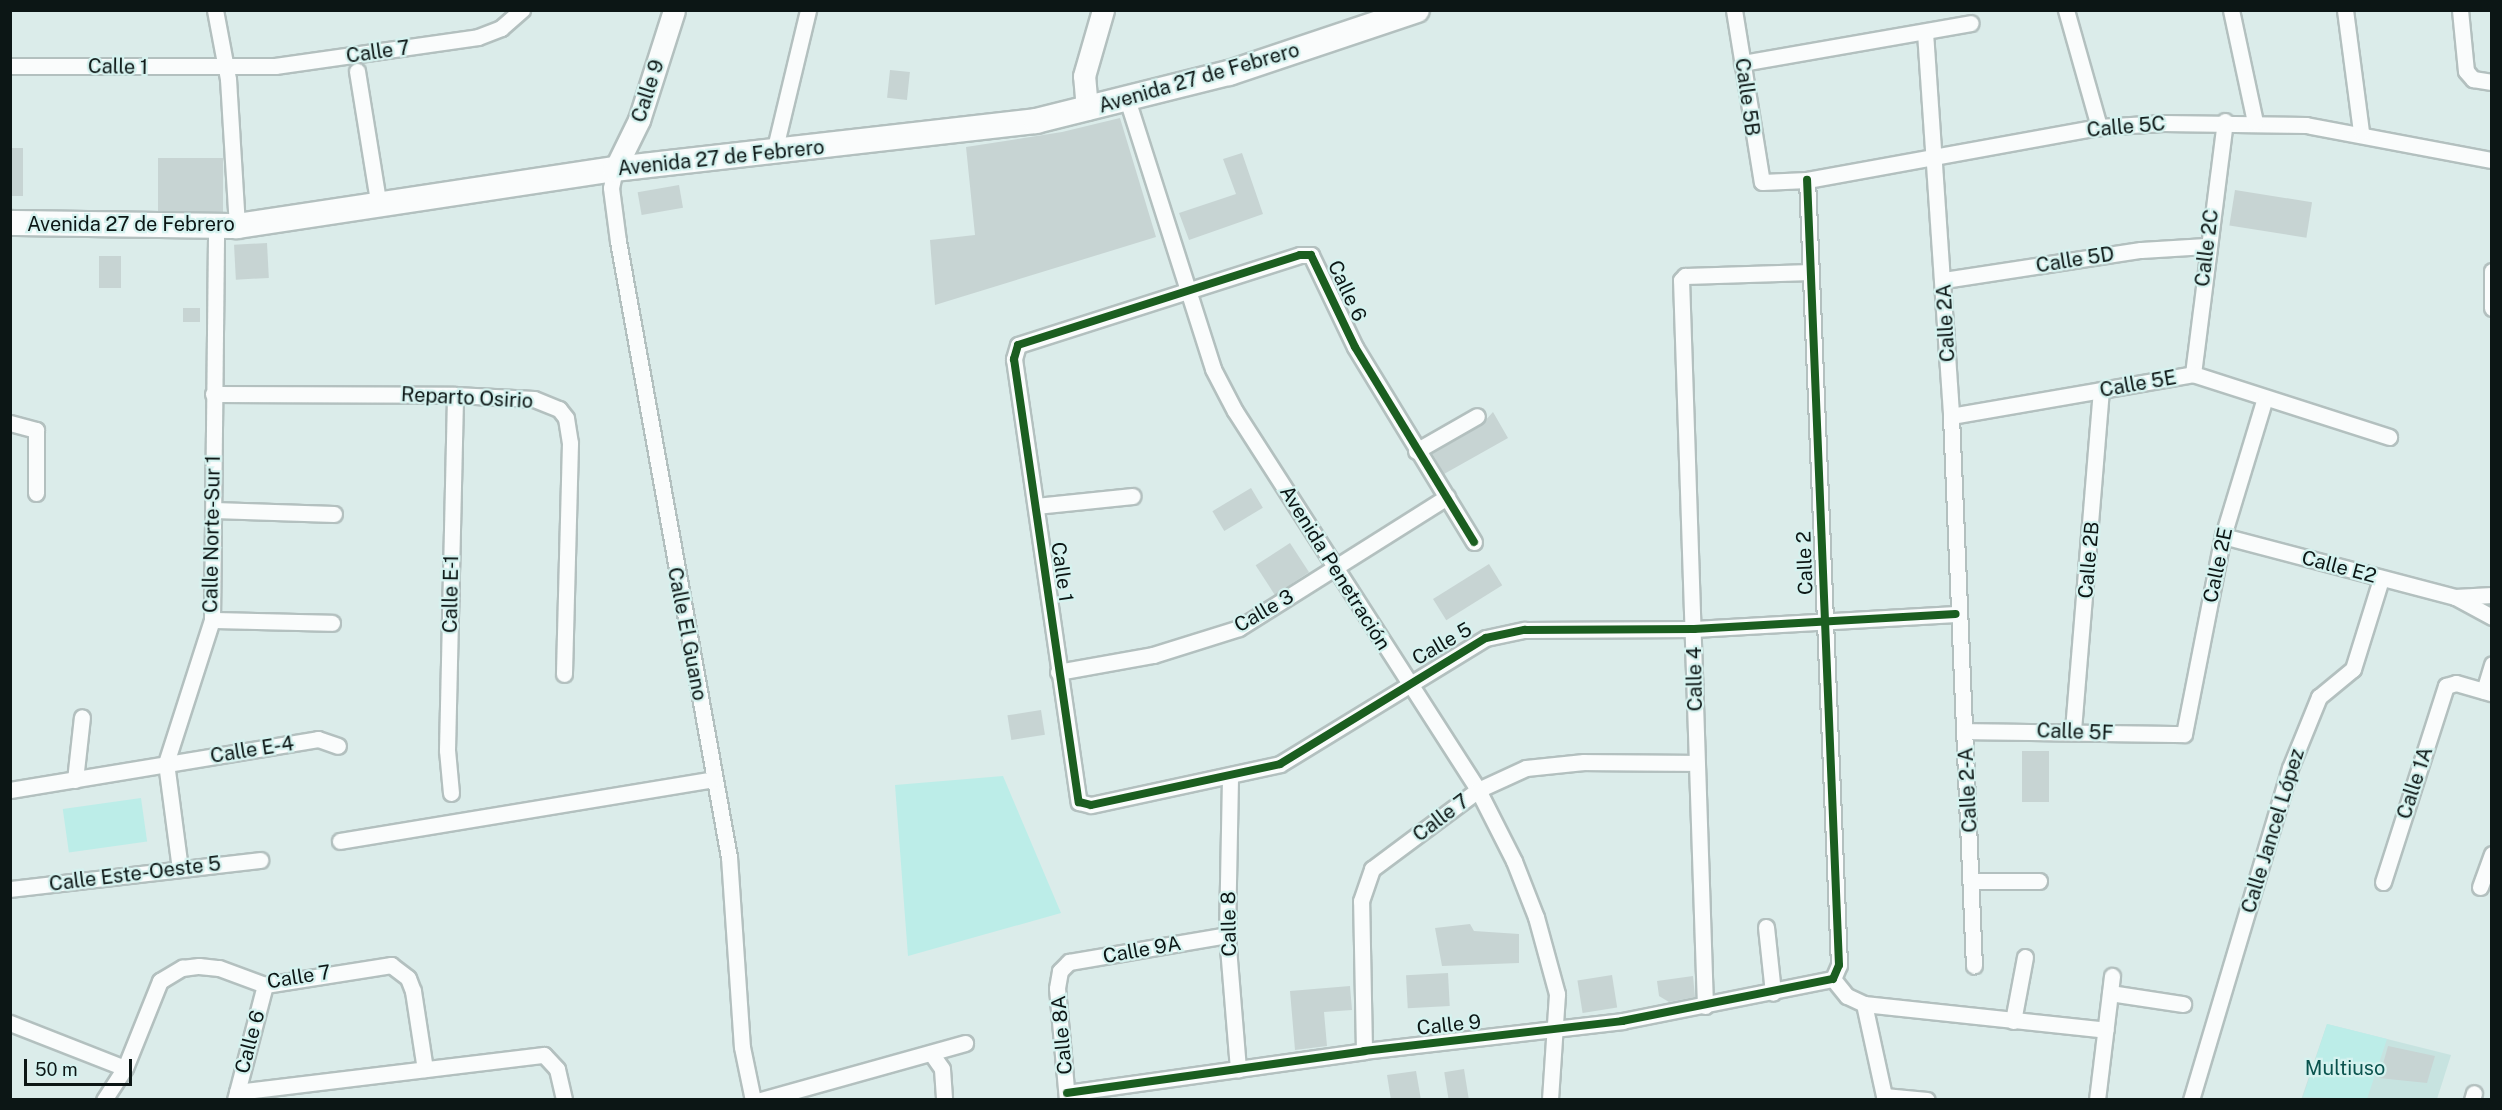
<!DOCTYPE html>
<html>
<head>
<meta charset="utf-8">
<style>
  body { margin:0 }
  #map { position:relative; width:2502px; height:1110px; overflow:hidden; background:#dbecea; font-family:"Public Sans",sans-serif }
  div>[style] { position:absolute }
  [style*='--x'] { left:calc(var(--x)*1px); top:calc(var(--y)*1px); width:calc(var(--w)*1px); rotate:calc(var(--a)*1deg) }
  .built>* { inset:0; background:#c7e3e0 }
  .green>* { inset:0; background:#bcede8; transform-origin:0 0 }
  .building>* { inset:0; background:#c7d4d3; transform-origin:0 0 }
  .roads { filter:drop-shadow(2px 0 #b3c0bf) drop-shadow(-2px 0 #b3c0bf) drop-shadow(0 2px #b3c0bf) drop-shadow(0 -2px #b3c0bf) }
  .street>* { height:15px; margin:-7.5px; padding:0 7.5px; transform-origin:7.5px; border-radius:7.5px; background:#fafcfc }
  .secondary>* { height:21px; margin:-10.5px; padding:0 10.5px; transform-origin:10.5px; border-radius:10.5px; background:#fafcfc }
  .primary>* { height:24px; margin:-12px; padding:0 12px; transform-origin:12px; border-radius:12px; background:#fafcfc }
  .cycleway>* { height:8px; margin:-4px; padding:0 4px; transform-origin:4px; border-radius:4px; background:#1b5e20 }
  span { translate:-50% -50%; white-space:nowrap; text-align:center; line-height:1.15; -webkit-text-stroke:4.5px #d5f2ef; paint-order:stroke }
  .street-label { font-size:20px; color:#0c1615 }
  .park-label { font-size:20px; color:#0a534e }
  .frame { position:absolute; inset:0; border:12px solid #0c1615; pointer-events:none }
  .scale { position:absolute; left:24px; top:1059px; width:108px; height:27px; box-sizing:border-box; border:3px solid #0c1615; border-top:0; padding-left:8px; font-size:18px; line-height:21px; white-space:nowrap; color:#0c1615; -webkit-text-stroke:4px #d5f2ef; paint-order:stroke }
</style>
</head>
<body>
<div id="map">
  <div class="built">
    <div style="clip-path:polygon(2327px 1024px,2451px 1055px,2437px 1099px,2301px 1100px)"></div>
  </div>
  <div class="green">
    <div style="clip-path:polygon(1003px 776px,1061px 913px,908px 956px,895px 785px)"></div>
    <div style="left:141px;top:798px;width:44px;height:79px;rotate:82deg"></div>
    <div style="clip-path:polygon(2327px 1024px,2387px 1039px,2367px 1099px,2303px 1097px)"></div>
  </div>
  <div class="building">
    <div style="left:890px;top:70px;width:20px;height:28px;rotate:6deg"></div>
    <div style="clip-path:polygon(1120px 118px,1156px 237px,935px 305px,930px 240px,975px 235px,966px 147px,1062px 132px)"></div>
    <div style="left:10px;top:148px;width:13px;height:48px"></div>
    <div style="clip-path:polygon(1242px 153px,1263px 214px,1189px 240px,1179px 213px,1236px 194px,1223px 159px)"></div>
    <div style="left:223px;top:158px;width:54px;height:65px;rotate:90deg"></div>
    <div style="left:679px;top:185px;width:23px;height:42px;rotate:80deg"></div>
    <div style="left:2235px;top:190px;width:78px;height:36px;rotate:9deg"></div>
    <div style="left:267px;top:243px;width:35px;height:33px;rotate:87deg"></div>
    <div style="left:99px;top:256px;width:22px;height:32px"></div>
    <div style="left:183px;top:308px;width:17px;height:14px"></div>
    <div style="clip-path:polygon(1493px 412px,1508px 438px,1444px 474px,1432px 453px,1482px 424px)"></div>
    <div style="left:1251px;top:488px;width:23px;height:45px;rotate:59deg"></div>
    <div style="left:1290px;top:543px;width:35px;height:41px;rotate:57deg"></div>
    <div style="left:1489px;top:564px;width:25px;height:66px;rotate:58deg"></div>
    <div style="left:1041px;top:710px;width:25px;height:34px;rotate:81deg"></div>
    <div style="left:2022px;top:751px;width:27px;height:51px"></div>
    <div style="clip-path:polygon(1470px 924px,1474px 931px,1519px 934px,1519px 963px,1442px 966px,1435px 928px)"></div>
    <div style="left:1448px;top:973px;width:33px;height:42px;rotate:87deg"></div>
    <div style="left:1612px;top:975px;width:33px;height:35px;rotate:81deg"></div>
    <div style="clip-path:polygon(1693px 976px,1695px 997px,1669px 1002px,1659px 996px,1657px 981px)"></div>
    <div style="clip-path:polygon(1350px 986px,1352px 1010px,1324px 1012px,1327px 1046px,1295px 1050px,1290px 991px)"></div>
    <div style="clip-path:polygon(2388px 1046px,2435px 1056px,2427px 1083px,2379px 1078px)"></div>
    <div style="left:1464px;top:1069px;width:31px;height:20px;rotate:81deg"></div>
    <div style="clip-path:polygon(1416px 1071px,1421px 1100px,1391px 1100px,1387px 1075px)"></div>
  </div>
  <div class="roads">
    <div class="street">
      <div style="--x:215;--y:10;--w:70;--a:79.3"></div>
      <div style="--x:228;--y:79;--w:147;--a:86.5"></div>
      <div style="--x:1734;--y:10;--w:174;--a:80.8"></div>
      <div style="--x:1762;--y:182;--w:45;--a:-2.5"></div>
      <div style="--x:1807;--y:180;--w:297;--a:-10.3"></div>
      <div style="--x:2099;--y:127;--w:64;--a:-3.6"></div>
      <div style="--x:2163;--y:123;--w:143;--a:0.8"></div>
      <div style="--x:2306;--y:125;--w:189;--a:10.7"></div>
      <div style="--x:2066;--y:10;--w:122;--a:74.2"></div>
      <div style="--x:2231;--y:10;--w:115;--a:77.9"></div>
      <div style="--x:2345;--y:10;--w:123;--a:82.5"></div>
      <div style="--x:2460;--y:10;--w:61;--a:84.4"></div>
      <div style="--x:2466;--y:71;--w:11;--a:49"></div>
      <div style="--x:2473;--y:79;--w:19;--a:9"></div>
      <div style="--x:1925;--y:32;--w:385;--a:86.1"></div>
      <div style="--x:1951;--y:416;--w:550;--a:87.61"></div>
      <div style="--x:1742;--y:63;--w:232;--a:-9.9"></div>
      <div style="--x:10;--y:66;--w:265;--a:0"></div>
      <div style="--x:275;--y:66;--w:205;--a:-8.1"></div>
      <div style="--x:478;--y:37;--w:25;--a:-21"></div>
      <div style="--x:501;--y:28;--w:28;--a:-41"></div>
      <div style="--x:357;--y:71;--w:138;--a:80.8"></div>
      <div style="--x:1127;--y:99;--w:283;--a:72.3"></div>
      <div style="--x:1213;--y:369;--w:47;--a:62.4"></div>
      <div style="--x:1235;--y:411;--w:450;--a:57.3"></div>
      <div style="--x:1478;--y:790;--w:80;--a:63.1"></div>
      <div style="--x:1514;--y:861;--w:60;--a:68.6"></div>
      <div style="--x:1536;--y:917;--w:80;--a:74.7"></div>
      <div style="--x:1557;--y:994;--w:106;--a:93.8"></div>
      <div style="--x:774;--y:152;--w:146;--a:-76.5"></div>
      <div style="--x:615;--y:169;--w:19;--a:102"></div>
      <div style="--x:611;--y:188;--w:53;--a:82.5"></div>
      <div style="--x:618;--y:241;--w:626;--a:79.79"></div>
      <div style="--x:729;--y:857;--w:190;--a:86.1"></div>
      <div style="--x:742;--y:1047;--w:54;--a:78.3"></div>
      <div style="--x:2492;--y:271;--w:37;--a:90"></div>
      <div style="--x:1944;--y:280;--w:199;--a:-8.7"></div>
      <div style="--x:2141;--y:250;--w:65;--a:-3.5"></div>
      <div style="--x:2193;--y:374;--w:255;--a:-82.8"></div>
      <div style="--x:213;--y:394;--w:242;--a:0.2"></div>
      <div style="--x:455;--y:395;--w:79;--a:2.9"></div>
      <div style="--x:534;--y:399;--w:27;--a:22"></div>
      <div style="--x:559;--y:409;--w:11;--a:52"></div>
      <div style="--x:566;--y:418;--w:25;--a:81"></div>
      <div style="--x:570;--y:443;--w:231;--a:91.5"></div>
      <div style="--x:1951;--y:416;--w:246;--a:-9.8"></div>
      <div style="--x:2193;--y:374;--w:206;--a:17.8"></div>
      <div style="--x:10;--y:423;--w:27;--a:15"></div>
      <div style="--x:36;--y:430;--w:63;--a:90"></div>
      <div style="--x:1416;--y:451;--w:70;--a:-29.8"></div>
      <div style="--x:1036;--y:506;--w:97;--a:-5.9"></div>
      <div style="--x:214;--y:510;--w:120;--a:1.9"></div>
      <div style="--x:2223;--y:536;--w:240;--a:14.7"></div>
      <div style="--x:2455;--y:597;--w:42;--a:28.4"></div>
      <div style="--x:1474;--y:542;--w:228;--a:-121.4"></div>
      <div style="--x:1355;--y:347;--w:102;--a:-115.6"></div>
      <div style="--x:1311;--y:255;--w:11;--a:180"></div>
      <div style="--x:1300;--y:255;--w:296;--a:162.3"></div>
      <div style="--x:1018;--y:345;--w:15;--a:106"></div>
      <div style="--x:1014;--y:359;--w:448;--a:81.7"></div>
      <div style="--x:1079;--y:802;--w:12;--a:14"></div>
      <div style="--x:1091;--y:805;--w:193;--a:-12.2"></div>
      <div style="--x:1280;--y:764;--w:241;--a:-31.5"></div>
      <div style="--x:1486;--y:638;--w:40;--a:-12"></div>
      <div style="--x:1525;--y:630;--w:169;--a:-0.3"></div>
      <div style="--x:1694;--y:629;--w:262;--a:-3.3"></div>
      <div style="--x:2455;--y:597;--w:37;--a:-3"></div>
      <div style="--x:212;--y:620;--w:120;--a:1.4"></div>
      <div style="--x:1058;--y:672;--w:97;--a:-10.1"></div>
      <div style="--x:1153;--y:655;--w:90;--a:-17.4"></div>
      <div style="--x:1239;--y:628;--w:246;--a:-32.2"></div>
      <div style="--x:2484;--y:691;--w:28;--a:-73"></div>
      <div style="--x:2073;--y:730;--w:341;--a:-85.3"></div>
      <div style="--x:1965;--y:731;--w:219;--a:0.8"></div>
      <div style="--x:2184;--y:734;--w:202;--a:-78.9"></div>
      <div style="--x:2223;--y:536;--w:144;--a:-73.1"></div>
      <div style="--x:1230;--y:778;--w:157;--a:91.1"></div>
      <div style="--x:1227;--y:935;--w:135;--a:85.3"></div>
      <div style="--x:75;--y:780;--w:63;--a:-83.7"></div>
      <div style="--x:10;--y:790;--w:312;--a:-9.4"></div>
      <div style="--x:318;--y:739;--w:21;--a:19"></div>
      <div style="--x:451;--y:793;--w:43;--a:-95.3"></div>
      <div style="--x:447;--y:750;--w:355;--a:-88.7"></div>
      <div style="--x:340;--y:841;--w:379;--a:-9.4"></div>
      <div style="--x:180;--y:869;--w:107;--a:-97.5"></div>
      <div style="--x:166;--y:763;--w:150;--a:-72.2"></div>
      <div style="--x:212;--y:620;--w:393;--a:-89.4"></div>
      <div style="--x:1972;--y:881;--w:67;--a:0"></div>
      <div style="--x:2383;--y:882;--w:206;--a:-72.2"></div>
      <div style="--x:2446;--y:686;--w:10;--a:-17"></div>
      <div style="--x:2456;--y:683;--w:37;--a:16"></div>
      <div style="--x:2480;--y:887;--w:35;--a:-70"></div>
      <div style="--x:10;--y:889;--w:252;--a:-6.6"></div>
      <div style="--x:1766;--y:927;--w:66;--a:83.9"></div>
      <div style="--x:1833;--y:979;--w:22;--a:51"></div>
      <div style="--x:1847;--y:996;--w:19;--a:25"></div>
      <div style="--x:1864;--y:1004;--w:243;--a:6.1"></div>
      <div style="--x:2110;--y:993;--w:74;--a:8.6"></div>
      <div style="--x:1864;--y:1004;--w:98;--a:77.7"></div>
      <div style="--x:1705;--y:1006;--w:726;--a:-91.89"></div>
      <div style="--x:1681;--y:280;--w:6;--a:-45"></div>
      <div style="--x:1685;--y:276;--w:126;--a:-1.8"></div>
      <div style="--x:2013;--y:1021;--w:65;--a:-79.4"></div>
      <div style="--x:10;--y:1023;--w:123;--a:21.4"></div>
      <div style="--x:1364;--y:1051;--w:150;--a:-91.1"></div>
      <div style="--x:1361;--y:901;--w:34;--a:-71"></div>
      <div style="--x:1372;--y:869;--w:132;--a:-36.7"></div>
      <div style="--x:1478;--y:790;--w:53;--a:-24.6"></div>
      <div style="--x:1526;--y:768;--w:58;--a:-5.9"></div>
      <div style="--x:1584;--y:762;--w:112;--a:0.5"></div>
      <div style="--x:931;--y:1053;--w:19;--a:55"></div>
      <div style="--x:942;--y:1069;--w:31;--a:86"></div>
      <div style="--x:237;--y:1092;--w:309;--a:-6.9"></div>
      <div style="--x:544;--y:1055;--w:19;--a:47"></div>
      <div style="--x:557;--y:1069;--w:32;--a:77"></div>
      <div style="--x:1067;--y:1093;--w:300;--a:-8"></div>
      <div style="--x:1364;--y:1051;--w:260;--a:-6.6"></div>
      <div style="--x:1622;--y:1021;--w:215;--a:-11.3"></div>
      <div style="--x:1833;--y:979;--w:15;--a:-67"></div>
      <div style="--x:1839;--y:965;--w:786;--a:-92.33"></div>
      <div style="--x:1884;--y:1096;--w:43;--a:5.3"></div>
      <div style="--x:104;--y:1100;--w:38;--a:-57"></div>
      <div style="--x:125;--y:1068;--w:94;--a:-68.1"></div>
      <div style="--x:160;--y:981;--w:26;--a:-31"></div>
      <div style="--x:182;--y:968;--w:17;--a:-7"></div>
      <div style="--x:199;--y:966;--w:20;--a:6"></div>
      <div style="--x:219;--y:968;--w:49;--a:20.3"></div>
      <div style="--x:265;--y:985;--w:128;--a:-9"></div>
      <div style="--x:391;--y:965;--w:21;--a:37"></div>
      <div style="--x:408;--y:978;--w:14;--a:69"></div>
      <div style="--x:413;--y:991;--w:79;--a:81.3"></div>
      <div style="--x:235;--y:1100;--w:119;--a:-75.4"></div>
      <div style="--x:761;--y:1100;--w:212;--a:-15.6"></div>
      <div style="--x:1067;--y:1100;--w:112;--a:-95.1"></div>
      <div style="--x:1057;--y:988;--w:17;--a:-80"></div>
      <div style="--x:1060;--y:971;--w:13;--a:-45"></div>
      <div style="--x:1069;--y:962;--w:160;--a:-9.7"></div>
      <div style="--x:2097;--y:1100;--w:125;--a:-83.1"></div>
      <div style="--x:2191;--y:1100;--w:346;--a:-73.4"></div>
      <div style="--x:2290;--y:768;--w:77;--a:-67.8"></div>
      <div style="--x:2319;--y:697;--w:44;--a:-39.5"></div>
      <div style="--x:2353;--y:669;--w:94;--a:-72.7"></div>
      <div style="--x:2472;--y:1100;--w:7;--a:-74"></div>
    </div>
    <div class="secondary">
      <div style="--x:1087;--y:109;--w:33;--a:-95"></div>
      <div style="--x:1084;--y:76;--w:69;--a:-73.9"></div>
      <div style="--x:615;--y:169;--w:55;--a:-63.9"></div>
      <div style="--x:639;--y:120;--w:115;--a:-72.3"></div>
    </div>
    <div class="primary">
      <div style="--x:10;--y:223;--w:227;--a:0.8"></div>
      <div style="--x:237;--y:226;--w:382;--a:-8.6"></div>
      <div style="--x:615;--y:169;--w:424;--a:-6.5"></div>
      <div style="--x:1036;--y:121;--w:199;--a:-14"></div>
      <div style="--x:1229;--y:73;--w:198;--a:-18.5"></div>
    </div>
  </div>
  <div class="cycleway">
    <div style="--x:1474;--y:542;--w:228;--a:-121.4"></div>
    <div style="--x:1355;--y:347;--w:102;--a:-115.6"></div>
    <div style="--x:1311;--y:255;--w:11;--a:180"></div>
    <div style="--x:1300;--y:255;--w:296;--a:162.3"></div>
    <div style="--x:1018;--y:345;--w:15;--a:106"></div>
    <div style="--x:1014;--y:359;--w:448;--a:81.7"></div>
    <div style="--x:1079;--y:802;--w:12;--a:14"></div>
    <div style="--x:1091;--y:805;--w:193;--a:-12.2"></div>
    <div style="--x:1280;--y:764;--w:241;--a:-31.5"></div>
    <div style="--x:1486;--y:638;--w:40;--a:-12"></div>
    <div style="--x:1525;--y:630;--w:169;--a:-0.3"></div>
    <div style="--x:1694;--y:629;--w:262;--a:-3.3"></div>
    <div style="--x:1067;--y:1093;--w:300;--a:-8"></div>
    <div style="--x:1364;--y:1051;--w:260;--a:-6.6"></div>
    <div style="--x:1622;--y:1021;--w:215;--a:-11.3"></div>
    <div style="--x:1833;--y:979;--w:15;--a:-67"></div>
    <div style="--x:1839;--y:965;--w:786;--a:-92.33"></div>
  </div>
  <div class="street-label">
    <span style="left:378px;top:52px;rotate:-8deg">Calle 7</span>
    <span style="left:118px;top:67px;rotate:1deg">Calle 1</span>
    <span style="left:1199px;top:78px;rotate:-16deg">Avenida 27 de Febrero</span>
    <span style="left:648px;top:91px;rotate:-72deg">Calle 9</span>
    <span style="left:1747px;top:97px;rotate:82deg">Calle 5B</span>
    <span style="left:2126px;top:127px;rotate:-5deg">Calle 5C</span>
    <span style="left:721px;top:158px;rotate:-6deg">Avenida 27 de Febrero</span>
    <span style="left:131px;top:224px">Avenida 27 de Febrero</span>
    <span style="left:2207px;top:248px;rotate:-83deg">Calle 2C</span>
    <span style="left:2075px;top:260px;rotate:-9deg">Calle 5D</span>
    <span style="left:1347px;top:291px;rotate:65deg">Calle 6</span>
    <span style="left:1946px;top:323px;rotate:-93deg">Calle 2A</span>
    <span style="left:2138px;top:384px;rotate:-10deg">Calle 5E</span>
    <span style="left:467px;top:398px;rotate:3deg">Reparto Osirio</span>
    <span style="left:212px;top:534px;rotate:-89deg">Calle Norte-Sur 1</span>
    <span style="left:2089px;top:560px;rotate:-85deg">Calle 2B</span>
    <span style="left:1805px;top:563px;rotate:-92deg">Calle 2</span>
    <span style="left:2218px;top:565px;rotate:-78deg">Calle 2E</span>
    <span style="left:2339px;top:567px;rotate:15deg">Calle E2</span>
    <span style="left:1335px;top:568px;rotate:58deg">Avenida Penetración</span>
    <span style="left:1062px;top:572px;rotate:82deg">Calle 1</span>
    <span style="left:451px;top:594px;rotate:-89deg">Calle E-1</span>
    <span style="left:1264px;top:611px;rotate:-30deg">Calle 3</span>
    <span style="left:687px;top:634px;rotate:79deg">Calle El Guano</span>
    <span style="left:1442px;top:644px;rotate:-30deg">Calle 5</span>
    <span style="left:1695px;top:679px;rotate:-91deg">Calle 4</span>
    <span style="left:2075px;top:732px;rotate:2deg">Calle 5F</span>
    <span style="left:252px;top:750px;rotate:-9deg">Calle E-4</span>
    <span style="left:2415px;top:783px;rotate:-72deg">Calle 1A</span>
    <span style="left:1968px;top:790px;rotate:-93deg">Calle 2-A</span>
    <span style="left:1441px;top:818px;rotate:-37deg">Calle 7</span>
    <span style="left:2273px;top:831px;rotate:-73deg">Calle Jancel López</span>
    <span style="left:135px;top:874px;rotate:-7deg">Calle Este-Oeste 5</span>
    <span style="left:1229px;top:924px;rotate:-91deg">Calle 8</span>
    <span style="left:1142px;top:950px;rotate:-10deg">Calle 9A</span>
    <span style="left:299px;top:977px;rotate:-9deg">Calle 7</span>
    <span style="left:1449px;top:1025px;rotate:-6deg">Calle 9</span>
    <span style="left:1062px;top:1035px;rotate:-95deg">Calle 8A</span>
    <span style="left:250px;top:1042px;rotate:-75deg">Calle 6</span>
  </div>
  <div class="park-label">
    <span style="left:2345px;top:1068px">Multiuso</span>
  </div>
  <div class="frame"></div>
  <div class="scale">50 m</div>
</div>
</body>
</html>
